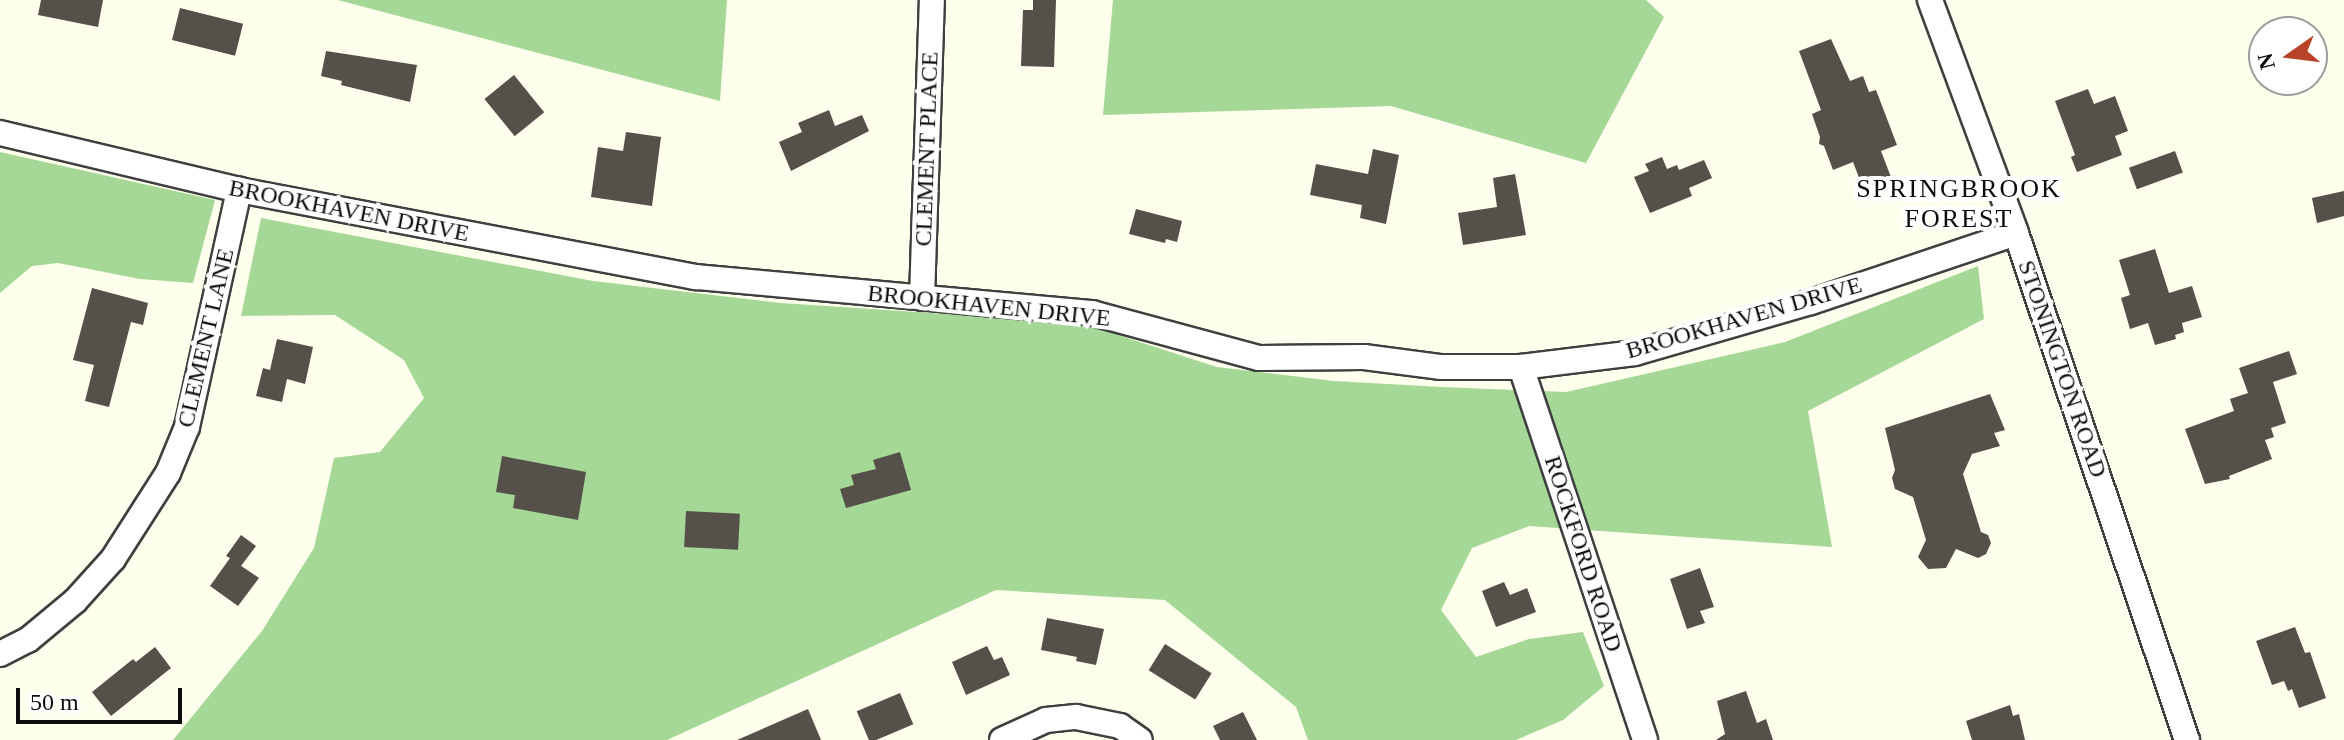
<!DOCTYPE html>
<html>
<head>
<meta charset="utf-8">
<style>
  body { margin:0 }
  #map { position:relative; width:2344px; height:740px; overflow:hidden; background:#fefeec; font-family:Georgia,serif }
  div>[style] { position:absolute }
  [style*='--x'] { left:calc(var(--x)*1px); top:calc(var(--y)*1px); width:calc(var(--w)*1px); rotate:calc(var(--a)*1deg) }
  .forest>* { inset:0; background:#a5d897 }
  .building>* { inset:0; background:#555049; transform-origin:0 0 }
  .roads { filter:drop-shadow(2px 0 #3f3f3f) drop-shadow(-2px 0 #3f3f3f) drop-shadow(0 2px #3f3f3f) drop-shadow(0 -2px #3f3f3f) }
  .minor>* { height:24px; margin:-12px; padding:0 12px; transform-origin:12px; border-radius:12px; background:#fff }
  span { translate:-50% -50%; white-space:nowrap; text-align:center; line-height:1.15; -webkit-text-stroke:8px #fff; paint-order:stroke }
  .street-label { font-size:24px; color:#0c0c0c }
  .neighbourhood-label { font-size:26px; color:#0c0c0c; letter-spacing:2px }
  .north { position:absolute; left:2248px; top:16px; width:80px; height:80px; box-sizing:border-box; background:#fff; border:2px solid #9e9e9e; border-radius:50%; rotate:256deg; font-size:22px; font-weight:700; line-height:32px; text-align:center; color:#0c0c0c }
  .north::after { content:''; display:block; margin:auto; width:28px; height:36px; background:#b84328; clip-path:polygon(50% 0,100% 100%,50% 72%,0 100%) }
  .scale { position:absolute; left:16px; top:688px; width:166px; height:36px; box-sizing:border-box; border:4px solid #0c0c0c; border-top:0; padding-left:10px; font-size:24px; line-height:28px; white-space:nowrap; color:#0c0c0c; -webkit-text-stroke:6px #fff; paint-order:stroke }
</style>
</head>
<body>
<div id="map">
  <div class="forest">
    <div style="clip-path:polygon(338px 0,727px 0,720px 101px)"></div>
    <div style="clip-path:polygon(1113px 0,1646px 0,1664px 17px,1586px 163px,1391px 106px,1103px 115px)"></div>
    <div style="clip-path:polygon(0 152px,215px 200px,193px 283px,140px 279px,58px 263px,32px 266px,0 293px)"></div>
    <div style="clip-path:polygon(261px 218px,593px 281px,781px 303px,1081px 323px,1217px 367px,1334px 381px,1442px 387px,1566px 392px,1785px 342px,1978px 266px,1984px 319px,1808px 411px,1832px 547px,1529px 526px,1472px 548px,1441px 610px,1476px 657px,1529px 639px,1583px 632px,1604px 686px,1563px 720px,1516px 740px,1308px 740px,1296px 707px,1165px 600px,996px 590px,667px 740px,173px 740px,262px 631px,314px 548px,334px 458px,380px 452px,424px 398px,404px 360px,335px 315px,241px 316px)"></div>
  </div>
  <div class="building">
    <div style="clip-path:polygon(41px 0,103px 0,98px 27px,38px 15px)"></div>
    <div style="clip-path:polygon(1033px 0,1056px 0,1054px 67px,1021px 66px,1023px 10px,1033px 10px)"></div>
    <div style="left:180px;top:8px;width:65px;height:33px;rotate:14deg"></div>
    <div style="clip-path:polygon(1831px 39px,1850px 81px,1863px 76px,1869px 92px,1876px 90px,1897px 145px,1881px 151px,1894px 185px,1866px 196px,1853px 162px,1833px 170px,1824px 146px,1819px 144px,1820px 137px,1812px 114px,1821px 110px,1799px 51px)"></div>
    <div style="clip-path:polygon(326px 51px,417px 65px,410px 102px,341px 85px,342px 81px,321px 76px)"></div>
    <div style="left:514px;top:75px;width:48px;height:38px;rotate:51deg"></div>
    <div style="clip-path:polygon(2088px 89px,2094px 104px,2115px 96px,2128px 131px,2115px 136px,2122px 155px,2077px 172px,2071px 157px,2075px 155px,2055px 101px)"></div>
    <div style="clip-path:polygon(829px 110px,835px 126px,862px 115px,869px 131px,791px 171px,779px 142px,802px 132px,798px 123px)"></div>
    <div style="clip-path:polygon(626px 132px,661px 137px,652px 206px,591px 197px,598px 147px,623px 151px)"></div>
    <div style="clip-path:polygon(1373px 149px,1399px 155px,1386px 224px,1360px 218px,1362px 205px,1310px 195px,1316px 164px,1368px 174px)"></div>
    <div style="left:2175px;top:151px;width:23px;height:49px;rotate:70deg"></div>
    <div style="clip-path:polygon(1662px 157px,1667px 169px,1677px 165px,1679px 170px,1704px 160px,1712px 178px,1689px 188px,1692px 196px,1650px 213px,1634px 177px,1649px 171px,1645px 164px)"></div>
    <div style="clip-path:polygon(1515px 174px,1526px 235px,1463px 245px,1458px 213px,1497px 207px,1493px 178px)"></div>
    <div style="clip-path:polygon(2344px 191px,2344px 216px,2317px 223px,2312px 198px)"></div>
    <div style="clip-path:polygon(1136px 209px,1182px 221px,1177px 242px,1166px 239px,1165px 243px,1129px 234px)"></div>
    <div style="clip-path:polygon(2155px 249px,2169px 293px,2192px 286px,2202px 317px,2182px 323px,2184px 332px,2175px 335px,2176px 339px,2155px 345px,2148px 323px,2130px 329px,2121px 298px,2130px 295px,2119px 260px)"></div>
    <div style="clip-path:polygon(92px 288px,148px 303px,143px 325px,131px 322px,109px 407px,85px 401px,94px 365px,73px 360px)"></div>
    <div style="clip-path:polygon(277px 339px,313px 347px,305px 384px,287px 379px,282px 402px,256px 396px,263px 368px,270px 370px)"></div>
    <div style="clip-path:polygon(2289px 351px,2297px 374px,2273px 382px,2286px 423px,2271px 428px,2274px 437px,2265px 440px,2272px 459px,2229px 476px,2230px 479px,2205px 484px,2185px 429px,2234px 411px,2230px 399px,2248px 393px,2239px 368px)"></div>
    <div style="clip-path:polygon(1990px 394px,2005px 430px,1994px 433px,2000px 446px,1972px 454px,1963px 474px,1981px 532px,1988px 535px,1991px 543px,1986px 554px,1978px 558px,1956px 549px,1946px 568px,1928px 569px,1918px 557px,1926px 540px,1913px 497px,1895px 489px,1892px 478px,1895px 470px,1885px 428px)"></div>
    <div style="clip-path:polygon(900px 452px,911px 490px,846px 508px,840px 489px,854px 485px,851px 475px,876px 469px,873px 460px)"></div>
    <div style="clip-path:polygon(502px 456px,586px 472px,578px 520px,513px 508px,515px 495px,496px 492px)"></div>
    <div style="left:686px;top:511px;width:54px;height:36px;rotate:3deg"></div>
    <div style="clip-path:polygon(241px 535px,256px 546px,241px 566px,234px 561px,259px 578px,238px 606px,210px 586px,230px 558px,226px 556px)"></div>
    <div style="clip-path:polygon(1700px 568px,1714px 607px,1700px 611px,1705px 623px,1687px 629px,1670px 579px)"></div>
    <div style="clip-path:polygon(1504px 582px,1510px 595px,1527px 588px,1536px 612px,1496px 627px,1482px 591px)"></div>
    <div style="clip-path:polygon(1047px 618px,1104px 629px,1096px 665px,1076px 661px,1077px 657px,1041px 650px)"></div>
    <div style="clip-path:polygon(2295px 627px,2305px 653px,2310px 652px,2326px 698px,2299px 708px,2292px 689px,2288px 691px,2284px 681px,2272px 685px,2256px 641px)"></div>
    <div style="left:1165px;top:644px;width:55px;height:31px;rotate:32deg"></div>
    <div style="clip-path:polygon(987px 646px,994px 660px,1002px 657px,1010px 675px,966px 695px,952px 662px)"></div>
    <div style="clip-path:polygon(155px 647px,171px 668px,111px 716px,92px 692px,133px 659px,136px 662px)"></div>
    <div style="clip-path:polygon(1746px 691px,1757px 723px,1766px 719px,1773px 740px,1716px 740px,1725px 734px,1717px 701px)"></div>
    <div style="left:900px;top:693px;width:34px;height:47px;rotate:67deg"></div>
    <div style="clip-path:polygon(2010px 705px,2013px 716px,2019px 714px,2025px 740px,1972px 740px,1966px 721px)"></div>
    <div style="clip-path:polygon(808px 709px,821px 740px,737px 740px)"></div>
    <div style="clip-path:polygon(1243px 712px,1257px 740px,1220px 740px,1213px 726px)"></div>
  </div>
  <div class="roads">
    <div class="minor">
      <div style="--x:1930;--y:0;--w:248;--a:69.7"></div>
      <div style="--x:2016;--y:233;--w:535;--a:71.36"></div>
      <div style="--x:0;--y:133;--w:246;--a:13.4"></div>
      <div style="--x:239;--y:190;--w:465;--a:10.8"></div>
      <div style="--x:696;--y:277;--w:398;--a:5.2"></div>
      <div style="--x:1092;--y:313;--w:173;--a:15.1"></div>
      <div style="--x:1259;--y:358;--w:105;--a:-0.5"></div>
      <div style="--x:1364;--y:357;--w:78;--a:7.4"></div>
      <div style="--x:1441;--y:367;--w:80;--a:0"></div>
      <div style="--x:1521;--y:367;--w:115;--a:-7"></div>
      <div style="--x:1635;--y:353;--w:183;--a:-16.2"></div>
      <div style="--x:1811;--y:302;--w:216;--a:-18.6"></div>
      <div style="--x:922;--y:298;--w:298;--a:-88.1"></div>
      <div style="--x:1521;--y:367;--w:393;--a:71.6"></div>
      <div style="--x:0;--y:654;--w:31;--a:-27"></div>
      <div style="--x:28;--y:640;--w:61;--a:-39.7"></div>
      <div style="--x:75;--y:601;--w:57;--a:-47.9"></div>
      <div style="--x:113;--y:559;--w:102;--a:-57.4"></div>
      <div style="--x:168;--y:473;--w:50;--a:-67.6"></div>
      <div style="--x:187;--y:427;--w:243;--a:-77.6"></div>
      <div style="--x:1002;--y:740;--w:48;--a:-24.4"></div>
      <div style="--x:1046;--y:720;--w:30;--a:-6"></div>
      <div style="--x:1076;--y:717;--w:45;--a:11.6"></div>
      <div style="--x:1120;--y:726;--w:24;--a:35"></div>
    </div>
  </div>
  <div class="street-label">
    <span style="left:927px;top:149px;rotate:-88deg">CLEMENT PLACE</span>
    <span style="left:349px;top:211px;rotate:11deg">BROOKHAVEN DRIVE</span>
    <span style="left:989px;top:306px;rotate:6deg">BROOKHAVEN DRIVE</span>
    <span style="left:1744px;top:318px;rotate:-16deg">BROOKHAVEN DRIVE</span>
    <span style="left:206px;top:338px;rotate:-77deg">CLEMENT LANE</span>
    <span style="left:2062px;top:369px;rotate:71deg">STONINGTON ROAD</span>
    <span style="left:1583px;top:554px;rotate:72deg">ROCKFORD ROAD</span>
  </div>
  <div class="neighbourhood-label">
    <span style="left:1959px;top:204px">SPRINGBROOK<br>FOREST</span>
  </div>
  <div class="north">N</div>
  <div class="scale">50 m</div>
</div>
</body>
</html>
